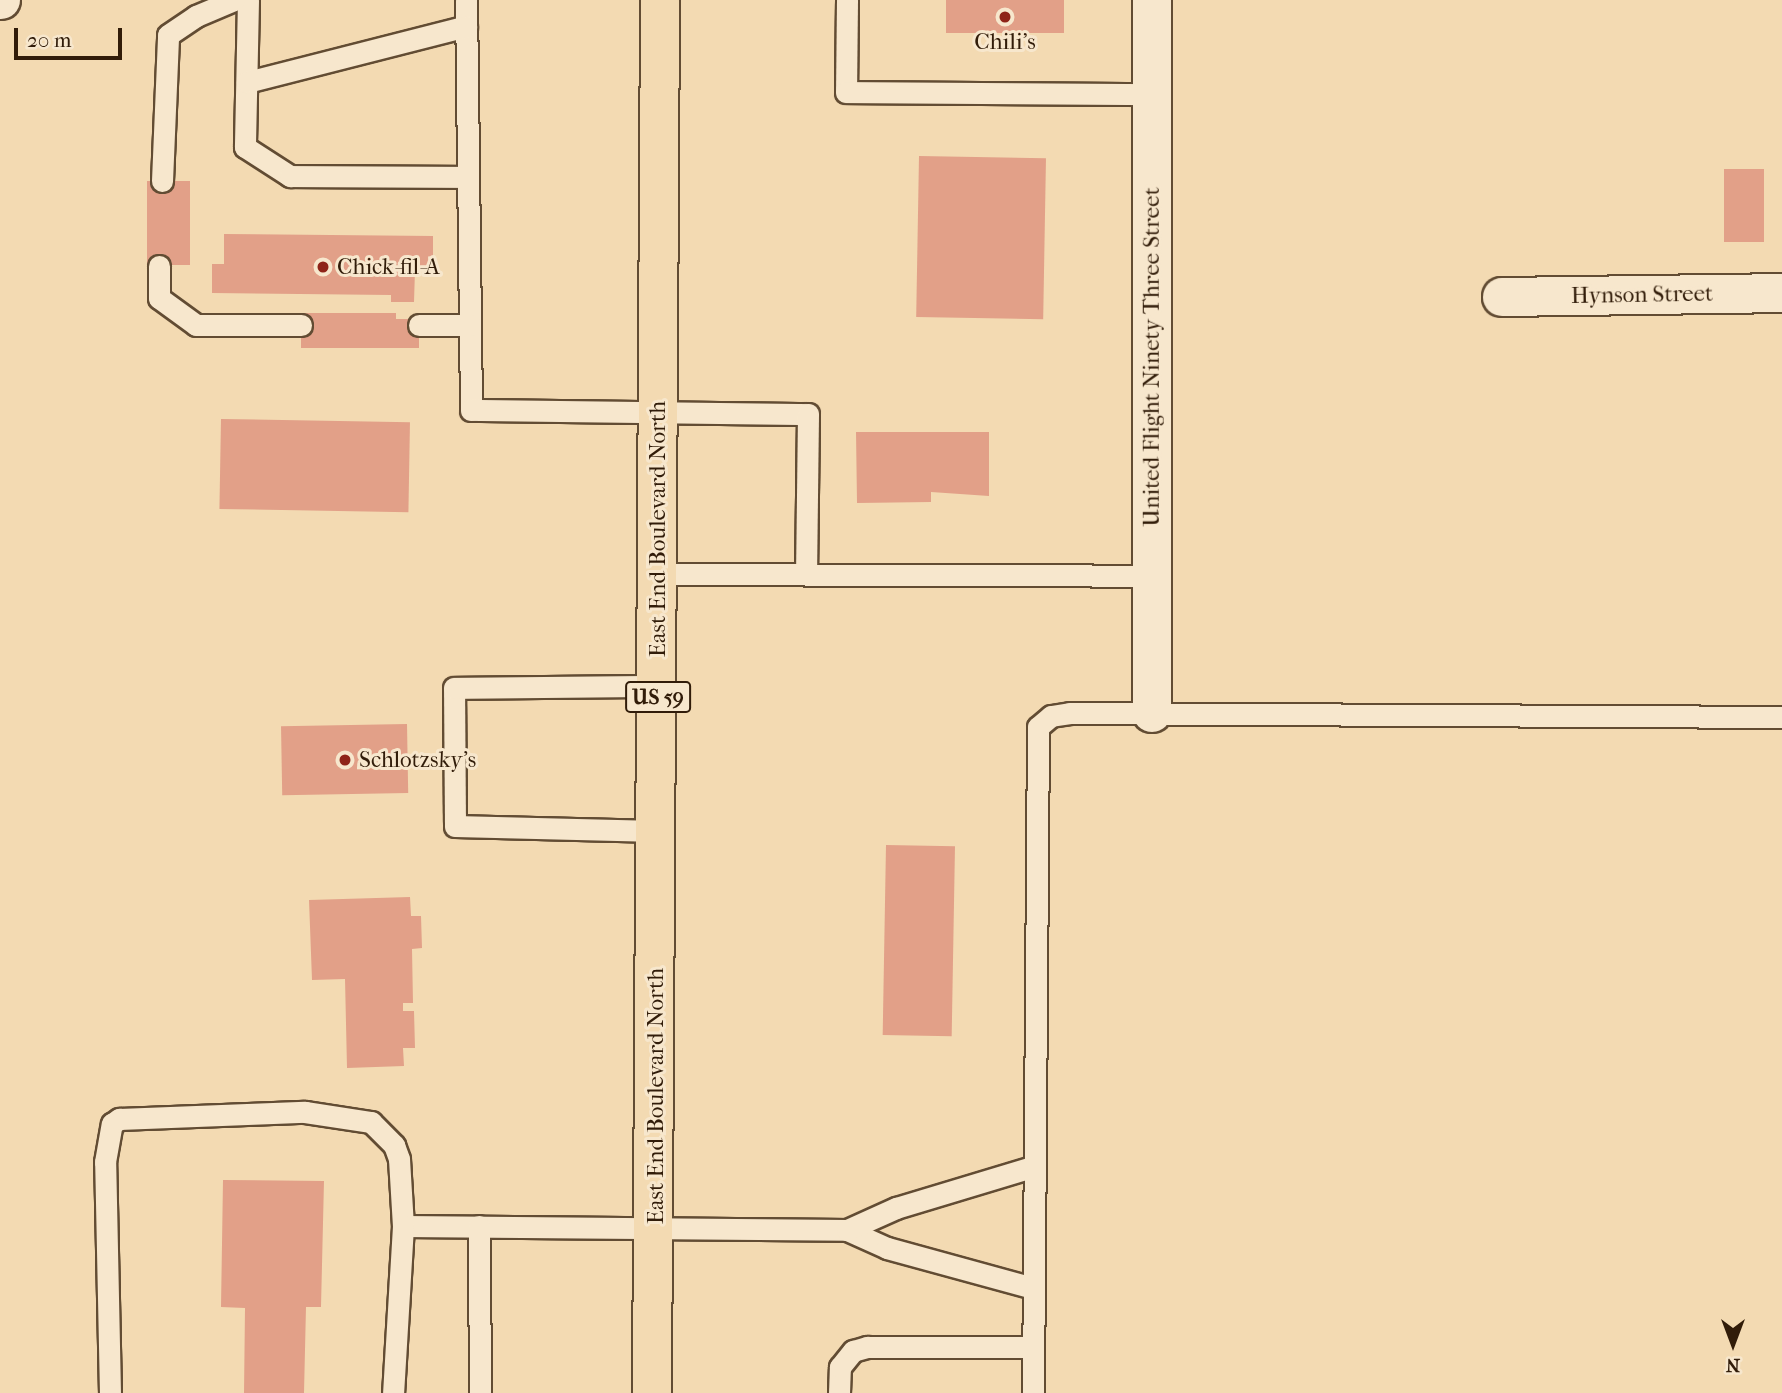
<!DOCTYPE html>
<html>
<head>
<meta charset="utf-8">
<style>
  body { margin:0 }
  #map { position:relative; width:1782px; height:1393px; overflow:hidden; background:#f3dab2; font-family:"IM FELL French Canon",serif }
  div>[style] { position:absolute }
  [style*='--x'] { left:calc(var(--x)*1px); top:calc(var(--y)*1px); width:calc(var(--w)*1px); rotate:calc(var(--a)*1deg) }
  .building>* { inset:0; background:#e2a088; transform-origin:0 0 }
  .roads { filter:drop-shadow(2px 0 #624c33) drop-shadow(-2px 0 #624c33) drop-shadow(0 2px #624c33) drop-shadow(0 -2px #624c33) }
  .service>* { height:21px; margin:-10.5px; padding:0 10.5px; transform-origin:10.5px; border-radius:10.5px; background:#f7e7cd }
  .minor>* { height:38px; margin:-19px; padding:0 19px; transform-origin:19px; border-radius:19px; background:#f7e7cd }
  .trunk>* { height:38px; margin:-19px; padding:0 19px; transform-origin:19px; border-radius:19px; background:#f3dab2 }
  .dots>* { width:19px; height:19px; translate:-50% -50%; box-sizing:border-box; border:4px solid #f7e7cd; border-radius:50% }
  span { translate:-50% -50%; white-space:nowrap; text-align:center; line-height:1.15; -webkit-text-stroke:6px #f7e7cd; paint-order:stroke }
  .shield-label span { padding:2px 5px; background:#f7e7cd; border:2px solid; border-radius:5px; -webkit-text-stroke-width:0 }
  .shield-label { font-size:21px; color:#311c09; font-weight:700 }
  .poi-label { font-size:23px; color:#311c09 }
  .left { translate:0 -50%; text-align:left }
  .street-label { font-size:23px; color:#311c09 }
  .north { position:absolute; left:1698px; top:1309px; width:70px; height:70px; -webkit-text-stroke:5px #f7e7cd; paint-order:stroke; rotate:180deg; font-size:19px; font-weight:700; line-height:28px; text-align:center; color:#311c09 }
  .north::after { content:''; display:block; margin:auto; width:24px; height:32px; background:#311c09; clip-path:polygon(50% 0,100% 100%,50% 72%,0 100%) }
  .scale { position:absolute; left:14px; top:28px; width:108px; height:32px; box-sizing:border-box; border:4px solid #311c09; border-top:0; padding-left:9px; font-size:21px; line-height:24px; white-space:nowrap; color:#311c09; -webkit-text-stroke:5px #f7e7cd; paint-order:stroke }
</style>
</head>
<body>
<div id="map">
  <div class="building">
    <div style="left:946px;top:0;width:118px;height:33px"></div>
    <div style="left:919px;top:156px;width:127px;height:161px;rotate:1deg"></div>
    <div style="left:1724px;top:169px;width:40px;height:73px"></div>
    <div style="left:147px;top:181px;width:43px;height:84px"></div>
    <div style="clip-path:polygon(224px 234px,433px 236px,433px 271px,415px 270px,414px 302px,391px 302px,391px 295px,212px 293px,212px 264px,224px 264px)"></div>
    <div style="clip-path:polygon(301px 313px,396px 313px,396px 319px,419px 319px,419px 348px,301px 348px)"></div>
    <div style="left:221px;top:419px;width:189px;height:90px;rotate:1deg"></div>
    <div style="clip-path:polygon(856px 432px,989px 432px,989px 496px,931px 492px,931px 502px,857px 503px)"></div>
    <div style="left:407px;top:724px;width:69px;height:126px;rotate:89deg"></div>
    <div style="left:886px;top:845px;width:69px;height:190px;rotate:1deg"></div>
    <div style="clip-path:polygon(410px 897px,411px 916px,421px 916px,422px 948px,412px 949px,413px 1003px,403px 1003px,403px 1011px,414px 1011px,415px 1048px,403px 1048px,404px 1066px,347px 1068px,345px 979px,312px 980px,309px 900px)"></div>
    <div style="clip-path:polygon(223px 1180px,324px 1181px,321px 1307px,306px 1307px,304px 1393px,244px 1393px,245px 1308px,221px 1307px)"></div>
  </div>
  <div class="roads">
    <div class="service">
      <div style="--x:248;--y:0;--w:147;--a:91.2"></div>
      <div style="--x:245;--y:147;--w:54;--a:32.8"></div>
      <div style="--x:290;--y:176;--w:178;--a:0.3"></div>
      <div style="--x:466;--y:0;--w:410;--a:89.3"></div>
      <div style="--x:471;--y:410;--w:337;--a:0.7"></div>
      <div style="--x:808;--y:414;--w:160;--a:90.7"></div>
      <div style="--x:847;--y:0;--w:92;--a:90.6"></div>
      <div style="--x:846;--y:92;--w:306;--a:0.4"></div>
      <div style="--x:247;--y:82;--w:226;--a:-14.3"></div>
      <div style="--x:162;--y:181;--w:146;--a:-87.6"></div>
      <div style="--x:168;--y:35;--w:34;--a:-34"></div>
      <div style="--x:196;--y:16;--w:41;--a:-22.8"></div>
      <div style="--x:159;--y:266;--w:32;--a:90"></div>
      <div style="--x:159;--y:298;--w:46;--a:36.1"></div>
      <div style="--x:196;--y:325;--w:105;--a:0"></div>
      <div style="--x:419;--y:325;--w:51;--a:0"></div>
      <div style="--x:658;--y:574;--w:494;--a:0.2"></div>
      <div style="--x:657;--y:831;--w:202;--a:-178.6"></div>
      <div style="--x:455;--y:826;--w:138;--a:-90.4"></div>
      <div style="--x:454;--y:688;--w:204;--a:-0.6"></div>
      <div style="--x:403;--y:1226;--w:444;--a:0.5"></div>
      <div style="--x:847;--y:1230;--w:44;--a:24.2"></div>
      <div style="--x:887;--y:1248;--w:151;--a:15.3"></div>
      <div style="--x:479;--y:1226;--w:167;--a:89.7"></div>
      <div style="--x:847;--y:1230;--w:54;--a:-24.2"></div>
      <div style="--x:896;--y:1208;--w:142;--a:-16.8"></div>
      <div style="--x:110;--y:1393;--w:231;--a:-91.2"></div>
      <div style="--x:105;--y:1162;--w:39;--a:-80"></div>
      <div style="--x:112;--y:1124;--w:9;--a:-36"></div>
      <div style="--x:119;--y:1119;--w:186;--a:-2.2"></div>
      <div style="--x:305;--y:1112;--w:67;--a:8.6"></div>
      <div style="--x:371;--y:1122;--w:33;--a:45"></div>
      <div style="--x:394;--y:1145;--w:15;--a:70"></div>
      <div style="--x:399;--y:1159;--w:67;--a:86.6"></div>
      <div style="--x:403;--y:1226;--w:167;--a:93.4"></div>
      <div style="--x:839;--y:1393;--w:26;--a:-88"></div>
      <div style="--x:840;--y:1367;--w:21;--a:-51"></div>
      <div style="--x:853;--y:1351;--w:15;--a:-16"></div>
      <div style="--x:867;--y:1347;--w:166;--a:0"></div>
      <div style="--x:1033;--y:1393;--w:666;--a:-89.57"></div>
      <div style="--x:1038;--y:727;--w:17;--a:-40"></div>
      <div style="--x:1051;--y:716;--w:19;--a:-9"></div>
      <div style="--x:1070;--y:713;--w:712;--a:0.32"></div>
    </div>
    <div class="minor">
      <div style="--x:0;--y:0;--w:1;--a:0"></div>
      <div style="--x:1152;--y:0;--w:713;--a:90"></div>
      <div style="--x:1502;--y:297;--w:280;--a:-0.8"></div>
    </div>
    <div class="trunk">
      <div style="--x:652;--y:1393;--w:1393;--a:-89.67"></div>
    </div>
  </div>
  <div class="dots">
    <div style="left:1005px;top:17px;background:#8f2418"></div>
    <div style="left:323px;top:267px;background:#8f2418"></div>
    <div style="left:345px;top:760px;background:#8f2418"></div>
  </div>
  <div class="shield-label">
    <span style="left:658px;top:697px">US 59</span>
  </div>
  <div class="poi-label">
    <span style="left:1005px;top:42px">Chili's</span>
    <span class="left" style="left:337px;top:267px">Chick-fil-A</span>
    <span class="left" style="left:359px;top:760px">Schlotzsky's</span>
  </div>
  <div class="street-label">
    <span style="left:1642px;top:295px;rotate:-1deg">Hynson Street</span>
    <span style="left:1152px;top:357px;rotate:-90deg">United Flight Ninety Three Street</span>
    <span style="left:658px;top:529px;rotate:-90deg">East End Boulevard North</span>
    <span style="left:656px;top:1096px;rotate:-90deg">East End Boulevard North</span>
  </div>
  <div class="north">N</div>
  <div class="scale">20 m</div>
</div>
</body>
</html>
